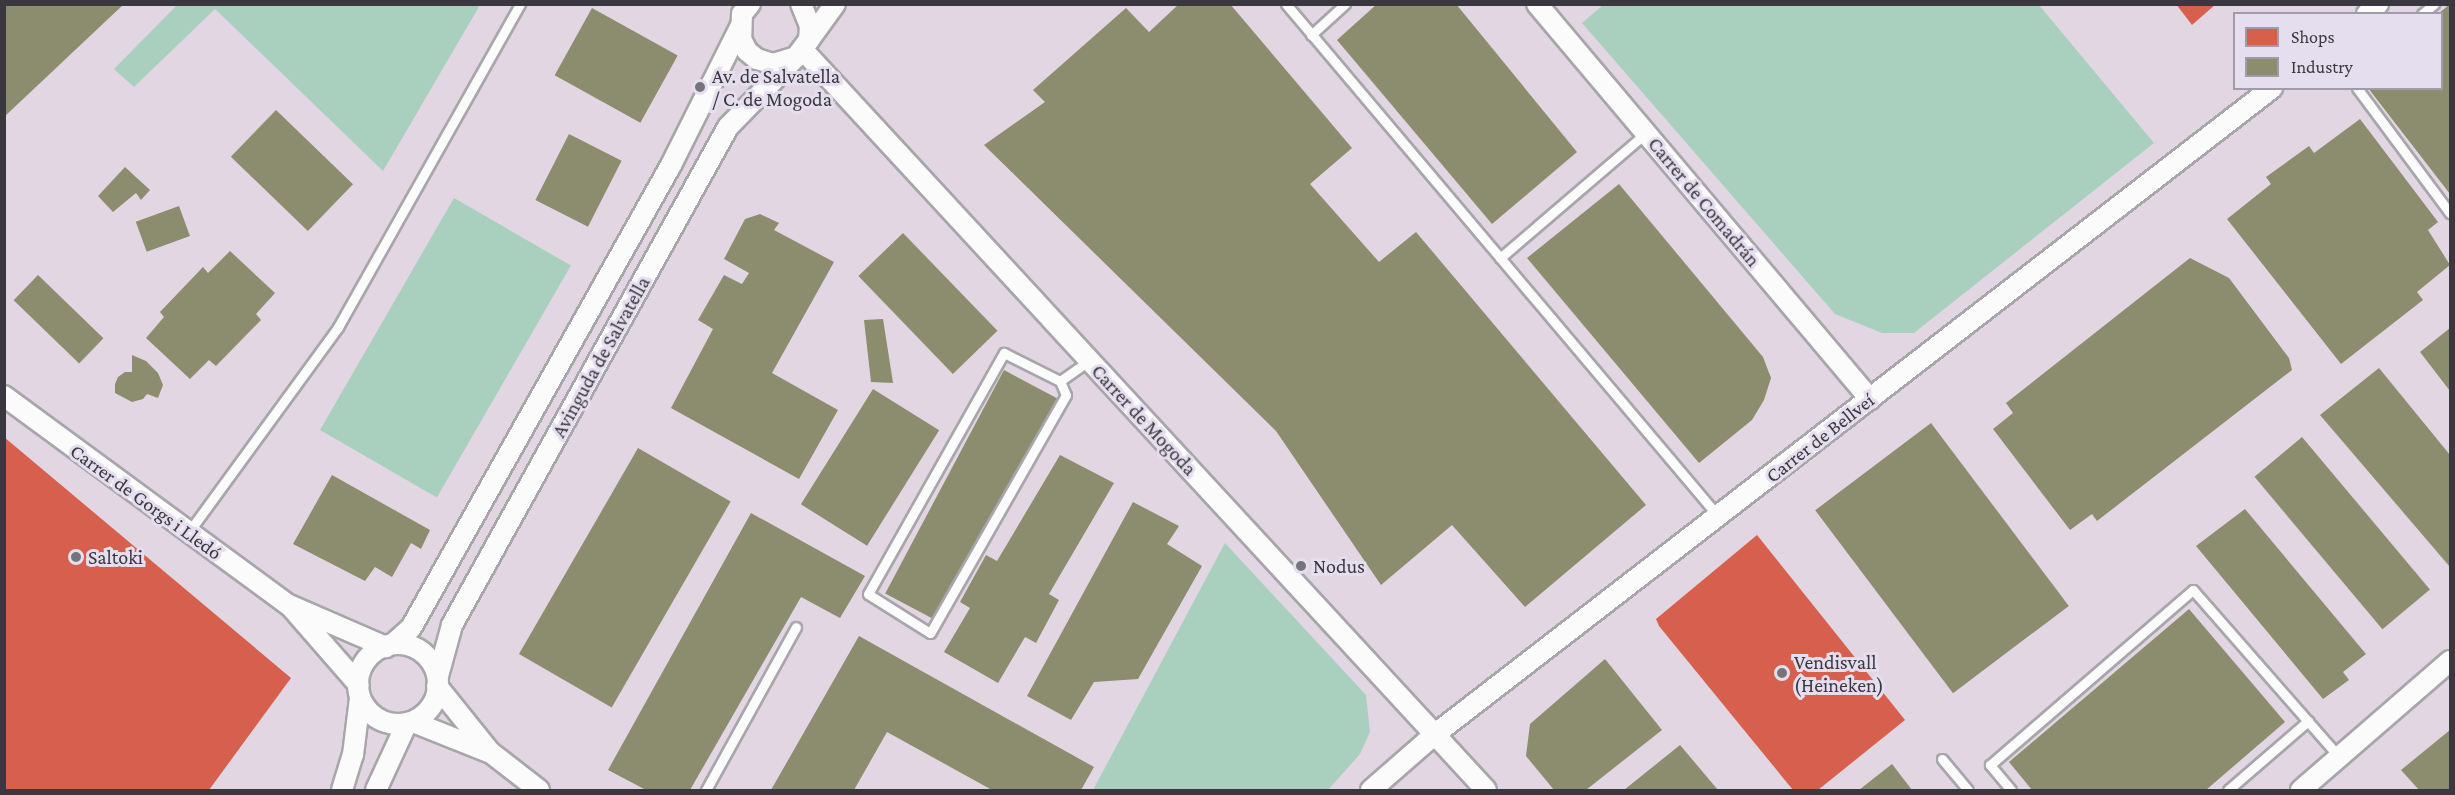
<!DOCTYPE html>
<html>
<head>
<meta charset="utf-8">
<style>
  body { margin:0 }
  #map { position:relative; width:2455px; height:795px; overflow:hidden; background:#e6e2ea; font-family:"Crimson Pro",serif }
  div>[style] { position:absolute }
  [style*='--x'] { left:calc(var(--x)*1px); top:calc(var(--y)*1px); width:calc(var(--w)*1px); rotate:calc(var(--a)*1deg) }
  .industrial>* { inset:0; background:#e2d6e3 }
  .green>* { inset:0; background:#a9d0bf; transform-origin:0 0 }
  .shops>* { inset:0; background:#d6604d }
  .industry>* { inset:0; background:#8c8c6e; transform-origin:0 0 }
  .roads { filter:drop-shadow(2px 0 #a8a5ab) drop-shadow(-2px 0 #a8a5ab) drop-shadow(0 2px #a8a5ab) drop-shadow(0 -2px #a8a5ab) }
  .lane>* { height:9px; margin:-4.5px; padding:0 4.5px; transform-origin:4.5px; border-radius:4.5px; background:#fbfbfc }
  .street>* { height:20px; margin:-10px; padding:0 10px; transform-origin:10px; border-radius:10px; background:#fbfbfc }
  .street>.ring { margin:-10px; padding:0; box-sizing:content-box; background:none; border:20px solid #fbfbfc; border-radius:50% }
  .dots>* { width:16px; height:16px; translate:-50% -50%; box-sizing:border-box; border:3px solid #e5deee; border-radius:50% }
  span { translate:-50% -50%; white-space:nowrap; text-align:center; line-height:1.15; -webkit-text-stroke:6px #e5deee; paint-order:stroke }
  .poi-label { font-size:20px; color:#3a373e }
  .left { translate:0 -50%; text-align:left }
  .street-label { font-size:20px; color:#3a373e }
  .frame { position:absolute; inset:0; border:6px solid #3a373e; pointer-events:none }
  .legend { position:absolute; left:2233px; top:12px; width:210px; height:78px; box-sizing:border-box; background:#e5deee; border:2px solid #a19ba8; margin:0; padding:8px 10px; list-style:none; font-size:18px; color:#3a373e }
  .legend li { display:flex; align-items:center; gap:12px; height:30px }
  .legend b { width:30px; border:2px solid #a19ba8 }
</style>
</head>
<body>
<div id="map">
  <div class="industrial">
    <div style="clip-path:polygon(evenodd,5px 5px,2450px 5px,2450px 790px,5px 790px,5px 5px,2234px 14px,2442px 14px,2442px 88px,2234px 88px,2234px 14px)"></div>
  </div>
  <div class="green">
    <div style="clip-path:polygon(178px 4px,480px 4px,480px 5px,383px 171px,215px 9px,134px 87px,114px 69px)"></div>
    <div style="clip-path:polygon(1603px 5px,2039px 5px,2154px 143px,1914px 333px,1882px 333px,1835px 314px,1582px 23px)"></div>
    <div style="left:454px;top:198px;width:135px;height:268px;rotate:30deg"></div>
    <div style="clip-path:polygon(1225px 543px,1366px 695px,1370px 732px,1360px 754px,1328px 790px,1093px 790px)"></div>
  </div>
  <div class="shops">
    <div style="clip-path:polygon(2176px 4px,2216px 4px,2192px 25px)"></div>
    <div style="clip-path:polygon(4px 437px,291px 678px,209px 790px,4px 790px)"></div>
    <div style="clip-path:polygon(1757px 535px,1905px 720px,1818px 790px,1793px 790px,1659px 626px,1656px 619px)"></div>
  </div>
  <div class="industry">
    <div style="clip-path:polygon(4px 4px,124px 4px,4px 117px)"></div>
    <div style="clip-path:polygon(1179px 4px,1230px 4px,1352px 148px,1310px 184px,1379px 262px,1416px 232px,1646px 505px,1525px 607px,1452px 525px,1381px 585px,1276px 431px,984px 145px,1045px 102px,1033px 90px,1126px 8px,1149px 32px)"></div>
    <div style="clip-path:polygon(1377px 4px,1456px 4px,1577px 152px,1492px 224px,1337px 40px)"></div>
    <div style="clip-path:polygon(2450px 4px,2450px 194px,2368px 88px,2442px 88px,2442px 14px,2438px 14px)"></div>
    <div style="left:592px;top:8px;width:98px;height:77px;rotate:29deg"></div>
    <div style="left:276px;top:110px;width:107px;height:65px;rotate:44deg"></div>
    <div style="clip-path:polygon(2360px 119px,2438px 222px,2428px 230px,2450px 265px,2417px 292px,2423px 300px,2341px 364px,2227px 219px,2271px 184px,2266px 177px,2309px 146px,2314px 153px)"></div>
    <div style="left:569px;top:134px;width:59px;height:74px;rotate:27deg"></div>
    <div style="clip-path:polygon(125px 167px,150px 190px,141px 200px,136px 193px,113px 212px,98px 196px)"></div>
    <div style="clip-path:polygon(1619px 184px,1763px 357px,1771px 378px,1764px 400px,1752px 420px,1699px 463px,1527px 258px)"></div>
    <div style="left:179px;top:206px;width:32px;height:46px;rotate:70deg"></div>
    <div style="clip-path:polygon(760px 214px,779px 223px,774px 230px,834px 262px,772px 373px,838px 410px,799px 479px,671px 408px,713px 329px,698px 320px,724px 275px,742px 284px,749px 273px,724px 259px,745px 219px)"></div>
    <div style="left:903px;top:233px;width:136px;height:62px;rotate:46deg"></div>
    <div style="clip-path:polygon(230px 251px,275px 293px,256px 314px,261px 320px,216px 366px,209px 360px,190px 379px,146px 338px,164px 317px,160px 312px,203px 267px,208px 273px)"></div>
    <div style="clip-path:polygon(2190px 258px,2229px 278px,2289px 358px,2292px 370px,2097px 521px,2092px 514px,2070px 530px,1993px 429px,2013px 413px,2006px 403px)"></div>
    <div style="left:38px;top:275px;width:91px;height:35px;rotate:44deg"></div>
    <div style="clip-path:polygon(883px 319px,893px 383px,871px 382px,864px 320px)"></div>
    <div style="clip-path:polygon(2450px 328px,2450px 391px,2420px 352px)"></div>
    <div style="clip-path:polygon(132px 355px,146px 361px,158px 373px,163px 385px,158px 398px,147px 394px,143px 399px,132px 402px,115px 393px,115px 384px,118px 377px,125px 372px,132px 372px)"></div>
    <div style="clip-path:polygon(2379px 368px,2450px 455px,2450px 567px,2320px 415px)"></div>
    <div style="left:1004px;top:370px;width:61px;height:253px;rotate:28deg"></div>
    <div style="left:873px;top:389px;width:78px;height:136px;rotate:32deg"></div>
    <div style="left:1931px;top:423px;width:229px;height:145px;rotate:53deg"></div>
    <div style="left:2302px;top:437px;width:199px;height:62px;rotate:50deg"></div>
    <div style="left:638px;top:448px;width:107px;height:238px;rotate:30deg"></div>
    <div style="clip-path:polygon(1060px 455px,1114px 483px,1049px 594px,1059px 600px,1036px 643px,1025px 637px,998px 683px,944px 652px,970px 608px,960px 602px,986px 555px,997px 561px)"></div>
    <div style="clip-path:polygon(332px 475px,430px 530px,421px 549px,411px 543px,392px 577px,375px 567px,365px 581px,293px 544px)"></div>
    <div style="clip-path:polygon(1133px 502px,1179px 526px,1167px 544px,1202px 566px,1138px 679px,1094px 682px,1071px 720px,1027px 696px)"></div>
    <div style="clip-path:polygon(2245px 509px,2366px 654px,2343px 672px,2349px 680px,2323px 699px,2196px 546px)"></div>
    <div style="clip-path:polygon(751px 513px,865px 576px,840px 618px,801px 597px,690px 790px,646px 790px,608px 770px)"></div>
    <div style="clip-path:polygon(2189px 609px,2285px 722px,2206px 790px,2032px 790px,2009px 762px)"></div>
    <div style="clip-path:polygon(859px 636px,1094px 767px,1081px 790px,992px 790px,887px 732px,854px 790px,771px 790px)"></div>
    <div style="clip-path:polygon(1605px 659px,1662px 730px,1586px 790px,1554px 790px,1526px 756px,1530px 724px)"></div>
    <div style="clip-path:polygon(2450px 730px,2450px 790px,2419px 790px,2401px 770px)"></div>
    <div style="clip-path:polygon(1680px 745px,1718px 790px,1624px 790px)"></div>
    <div style="clip-path:polygon(1892px 764px,1912px 790px,1859px 790px)"></div>
  </div>
  <div class="roads">
    <div class="lane">
      <div style="--x:1286;--y:4;--w:670;--a:49.84"></div>
      <div style="--x:2422;--y:14;--w:16;--a:-40"></div>
      <div style="--x:1311;--y:35;--w:46;--a:-42.4"></div>
      <div style="--x:2357;--y:88;--w:156;--a:53.4"></div>
      <div style="--x:1500;--y:258;--w:192;--a:-40.6"></div>
      <div style="--x:1060;--y:381;--w:15;--a:67"></div>
      <div style="--x:1066;--y:395;--w:274;--a:119.7"></div>
      <div style="--x:930;--y:633;--w:73;--a:-147.8"></div>
      <div style="--x:868;--y:594;--w:277;--a:-60.6"></div>
      <div style="--x:1004;--y:353;--w:63;--a:26.6"></div>
      <div style="--x:1060;--y:381;--w:35;--a:-35"></div>
      <div style="--x:188;--y:533;--w:255;--a:-53.9"></div>
      <div style="--x:338;--y:327;--w:371;--a:-60.6"></div>
      <div style="--x:1942;--y:759;--w:40;--a:50"></div>
      <div style="--x:706;--y:790;--w:186;--a:-61.1"></div>
      <div style="--x:2011;--y:790;--w:33;--a:-130"></div>
      <div style="--x:1990;--y:765;--w:268;--a:-40.8"></div>
      <div style="--x:2193;--y:590;--w:222;--a:48.8"></div>
      <div style="--x:2228;--y:790;--w:106;--a:-40.8"></div>
    </div>
    <div class="street">
      <div style="--x:750;--y:4;--w:13;--a:129"></div>
      <div style="--x:742;--y:14;--w:25;--a:92"></div>
      <div style="--x:741;--y:39;--w:13;--a:63"></div>
      <div style="--x:747;--y:51;--w:13;--a:39"></div>
      <div style="--x:757;--y:59;--w:17;--a:17"></div>
      <div style="--x:773;--y:64;--w:24;--a:-17"></div>
      <div style="--x:796;--y:57;--w:21;--a:-53"></div>
      <div style="--x:809;--y:40;--w:14;--a:-86"></div>
      <div style="--x:810;--y:26;--w:24;--a:-112"></div>
      <div style="--x:1537;--y:4;--w:517;--a:49.87"></div>
      <div style="--x:2367;--y:14;--w:15;--a:-42"></div>
      <div style="--x:809;--y:40;--w:44;--a:-54.2"></div>
      <div style="--x:803;--y:50;--w:1007;--a:47.29"></div>
      <div style="--x:4;--y:396;--w:353;--a:36.3"></div>
      <div style="--x:289;--y:605;--w:106;--a:23.4"></div>
      <div style="--x:291;--y:607;--w:103;--a:48.9"></div>
      <div style="--x:393;--y:644;--w:24;--a:-42"></div>
      <div style="--x:411;--y:628;--w:531;--a:-60.68"></div>
      <div style="--x:671;--y:165;--w:154;--a:-63.4"></div>
      <div class="ring" style="left:358px;top:644px;width:60px;height:60px"></div>
      <div style="--x:438;--y:676;--w:53;--a:-74.6"></div>
      <div style="--x:452;--y:625;--w:569;--a:-61"></div>
      <div style="--x:728;--y:127;--w:98;--a:-45.8"></div>
      <div style="--x:437;--y:686;--w:85;--a:51.2"></div>
      <div style="--x:490;--y:752;--w:62;--a:37.8"></div>
      <div style="--x:413;--y:722;--w:81;--a:21.8"></div>
      <div style="--x:342;--y:790;--w:37;--a:-73"></div>
      <div style="--x:353;--y:755;--w:57;--a:-83"></div>
      <div style="--x:376;--y:790;--w:74;--a:-65.2"></div>
      <div style="--x:1371;--y:790;--w:84;--a:-41.1"></div>
      <div style="--x:1434;--y:735;--w:1059;--a:-37.67"></div>
      <div style="--x:2301;--y:790;--w:197;--a:-40.9"></div>
    </div>
  </div>
  <div class="dots">
    <div style="left:700px;top:87px;background:#76737a"></div>
    <div style="left:76px;top:557px;background:#76737a"></div>
    <div style="left:1301px;top:566px;background:#76737a"></div>
    <div style="left:1782px;top:673px;background:#76737a"></div>
  </div>
  <div class="poi-label">
    <span class="left" style="left:712px;top:88px">Av. de Salvatella<br>/ C. de Mogoda</span>
    <span class="left" style="left:88px;top:557px">Saltoki</span>
    <span class="left" style="left:1313px;top:566px">Nodus</span>
    <span class="left" style="left:1794px;top:674px">Vendisvall<br>(Heineken)</span>
  </div>
  <div class="street-label">
    <span style="left:1704px;top:202px;rotate:50deg">Carrer de Comadrán</span>
    <span style="left:601px;top:357px;rotate:-61deg">Avinguda de Salvatella</span>
    <span style="left:1144px;top:420px;rotate:47deg">Carrer de Mogoda</span>
    <span style="left:1820px;top:438px;rotate:-38deg">Carrer de Bellveí</span>
    <span style="left:146px;top:502px;rotate:36deg">Carrer de Gorgs i Lledó</span>
  </div>
  <div class="frame"></div>
  <ul class="legend">
  <li><b style="height:16px;background:#d6604d"></b>Shops</li>
  <li><b style="height:16px;background:#8c8c6e"></b>Industry</li>
  </ul>
</div>
</body>
</html>
